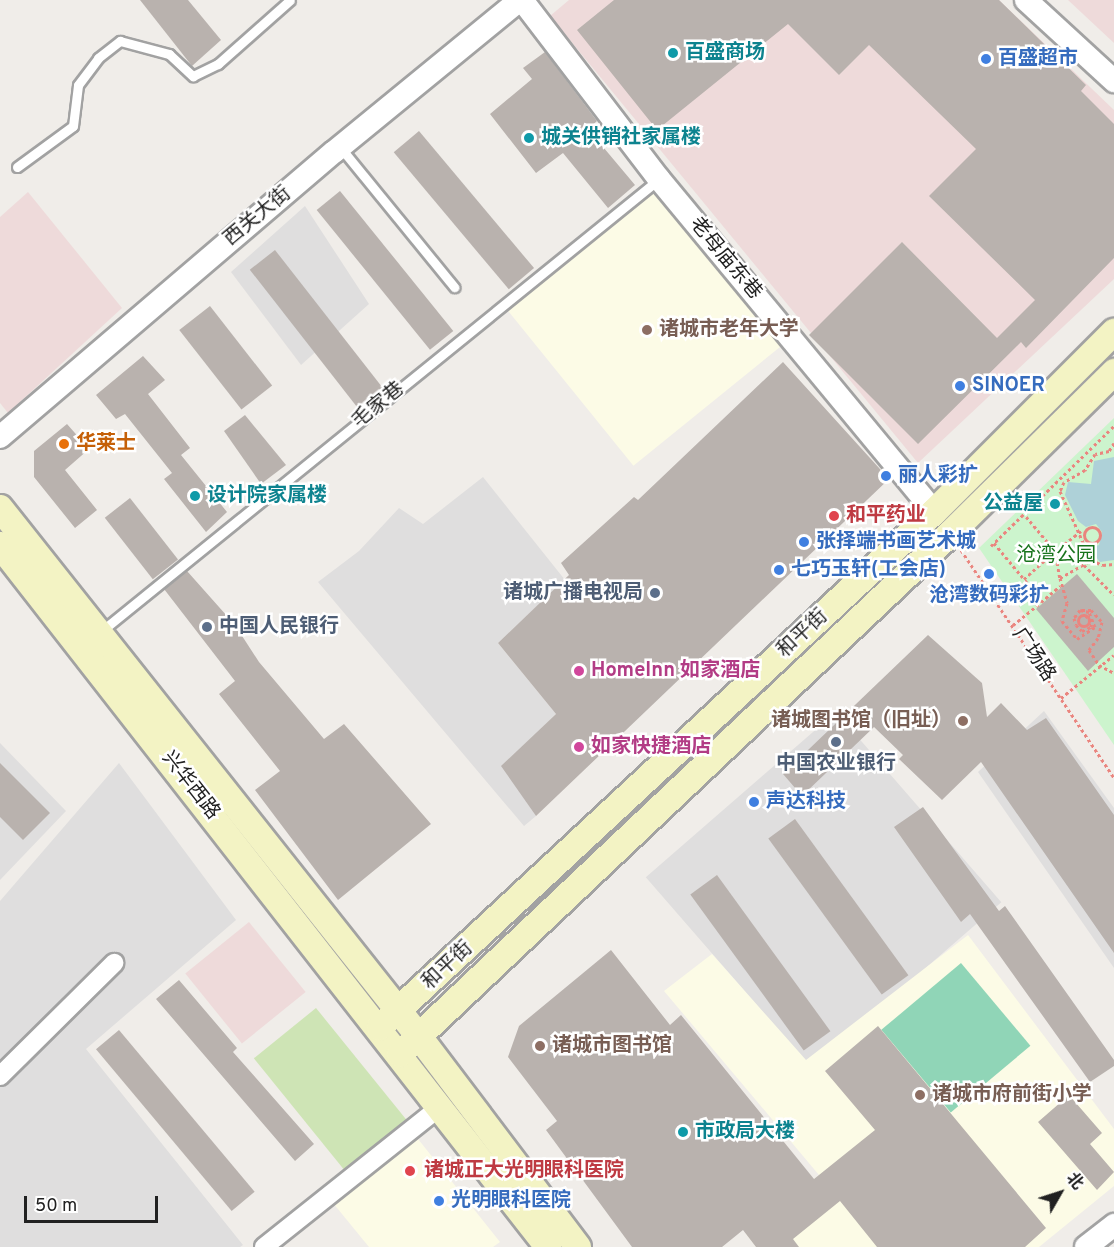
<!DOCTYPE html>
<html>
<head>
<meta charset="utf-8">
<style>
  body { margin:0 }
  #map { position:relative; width:1114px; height:1247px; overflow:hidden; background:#f0ede9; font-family:Overpass,"Noto Sans SC",sans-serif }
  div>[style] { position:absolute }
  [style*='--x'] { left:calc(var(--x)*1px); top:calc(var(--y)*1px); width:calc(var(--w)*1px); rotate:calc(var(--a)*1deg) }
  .residential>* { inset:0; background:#dfdede; transform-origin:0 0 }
  .commercial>* { inset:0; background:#eedada; transform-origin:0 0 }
  .education>* { inset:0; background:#fcfbe6; transform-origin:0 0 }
  .grass>* { inset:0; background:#cee4b5; transform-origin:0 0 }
  .park>* { inset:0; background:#ccf4cd }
  .pitch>* { inset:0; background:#90d5b7; transform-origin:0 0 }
  .water>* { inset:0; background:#aed1d8 }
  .building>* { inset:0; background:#b9b2ae; transform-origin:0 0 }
  .path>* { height:3px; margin-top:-1.5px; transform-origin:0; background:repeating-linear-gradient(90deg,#ea857f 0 3px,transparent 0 6px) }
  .path>.ring { margin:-1.5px; padding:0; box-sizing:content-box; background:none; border:3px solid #ea857f; border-radius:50% }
  .roads { filter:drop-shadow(2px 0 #a2a2a2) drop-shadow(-2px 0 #a2a2a2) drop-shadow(0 2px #a2a2a2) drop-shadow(0 -2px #a2a2a2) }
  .service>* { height:9px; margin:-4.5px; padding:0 4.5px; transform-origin:4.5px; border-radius:4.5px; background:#fff }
  .minor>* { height:18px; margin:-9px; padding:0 9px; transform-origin:9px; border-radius:9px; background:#fff }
  .tertiary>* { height:22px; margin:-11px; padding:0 11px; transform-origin:11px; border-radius:11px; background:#fff }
  .secondary>* { height:26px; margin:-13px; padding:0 13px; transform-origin:13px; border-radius:13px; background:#f3f3c4 }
  .dots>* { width:16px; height:16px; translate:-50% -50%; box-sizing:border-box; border:3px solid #fff; border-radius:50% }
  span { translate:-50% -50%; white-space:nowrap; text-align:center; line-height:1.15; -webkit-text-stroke:5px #fff; paint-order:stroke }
  .culture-label { font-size:20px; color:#0d838f; font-weight:700 }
  .left { translate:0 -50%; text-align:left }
  .right { translate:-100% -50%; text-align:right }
  .shop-label { font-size:20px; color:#366cbe; font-weight:700 }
  .street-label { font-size:20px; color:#212121 }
  .education-label { font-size:20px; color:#785e54; font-weight:700 }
  .food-label { font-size:20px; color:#c56008; font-weight:700 }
  .health-label { font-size:20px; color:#be3a42; font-weight:700 }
  .park-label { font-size:20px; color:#19741d }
  .service-label { font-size:20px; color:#4e5e75; font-weight:700 }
  .hotel-label { font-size:20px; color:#b23c85; font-weight:700 }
  .north { position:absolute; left:1030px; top:1163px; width:60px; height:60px; -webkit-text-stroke:4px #fff; paint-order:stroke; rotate:51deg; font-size:16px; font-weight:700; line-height:24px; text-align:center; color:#212121 }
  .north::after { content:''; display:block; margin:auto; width:21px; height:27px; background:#212121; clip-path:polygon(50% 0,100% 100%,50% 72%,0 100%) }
  .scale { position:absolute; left:24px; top:1196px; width:134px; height:27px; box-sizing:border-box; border:3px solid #212121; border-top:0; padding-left:8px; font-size:18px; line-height:21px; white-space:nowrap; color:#212121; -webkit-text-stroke:4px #fff; paint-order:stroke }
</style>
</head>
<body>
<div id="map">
  <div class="residential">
    <div style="clip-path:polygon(305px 206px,369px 304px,301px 365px,231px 272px)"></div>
    <div style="clip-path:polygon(483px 477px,565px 580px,498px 643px,556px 714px,502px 766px,536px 816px,524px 826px,318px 582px,359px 551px,399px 508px,423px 524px)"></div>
    <div style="clip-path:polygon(1044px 711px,1114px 808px,1114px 968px,978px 772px)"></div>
    <div style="left:836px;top:712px;width:252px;height:252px;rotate:49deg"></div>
    <div style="clip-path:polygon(0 743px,66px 811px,0 880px)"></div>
    <div style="clip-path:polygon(119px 763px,236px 920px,86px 1049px,243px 1245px,240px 1247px,0 1247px,0 901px)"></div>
  </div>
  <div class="commercial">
    <div style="clip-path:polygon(569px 0,999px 0,1114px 110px,1114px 279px,918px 463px,550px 16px)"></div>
    <div style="clip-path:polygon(1068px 0,1114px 0,1114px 43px)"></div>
    <div style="clip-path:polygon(28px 192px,122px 308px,8px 413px,0 403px,0 217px)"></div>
    <div style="left:249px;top:922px;width:90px;height:82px;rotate:51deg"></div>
  </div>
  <div class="education">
    <div style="left:656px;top:190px;width:200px;height:191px;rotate:51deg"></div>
    <div style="clip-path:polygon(968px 935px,1114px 1129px,1114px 1186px,1039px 1247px,756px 1247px,746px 1234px,819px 1175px,664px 991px,712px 954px,806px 1060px)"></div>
    <div style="clip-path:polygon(418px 1139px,500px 1242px,493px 1247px,369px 1247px,333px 1203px)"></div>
  </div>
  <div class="grass">
    <div style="left:316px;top:1008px;width:145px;height:80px;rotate:51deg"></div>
  </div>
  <div class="park">
    <div style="clip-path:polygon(1114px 418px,1114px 745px,979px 548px)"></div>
  </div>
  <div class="pitch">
    <div style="left:961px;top:963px;width:108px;height:104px;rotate:50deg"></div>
  </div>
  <div class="water">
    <div style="clip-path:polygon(1114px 457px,1114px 560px,1100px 562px,1089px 548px,1099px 545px,1102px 532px,1096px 524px,1086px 527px,1078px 521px,1065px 495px,1068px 482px,1091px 484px,1094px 461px)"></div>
  </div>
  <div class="building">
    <div style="clip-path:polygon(140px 0,188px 0,221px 40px,192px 66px)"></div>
    <div style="clip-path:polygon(614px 0,999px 0,1086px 85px,1081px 91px,1114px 124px,1114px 258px,1026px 348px,1021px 342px,918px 444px,809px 335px,902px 242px,997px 338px,1035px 300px,929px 196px,976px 149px,869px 45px,839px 75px,788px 24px,657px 130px,577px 30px)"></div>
    <div style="clip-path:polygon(545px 52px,597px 121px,588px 129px,635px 185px,608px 208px,563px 153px,536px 173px,490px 114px,532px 79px,523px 68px)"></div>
    <div style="left:419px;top:131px;width:179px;height:33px;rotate:50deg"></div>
    <div style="left:340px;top:191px;width:180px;height:30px;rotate:51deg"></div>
    <div style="left:275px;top:250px;width:178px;height:32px;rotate:52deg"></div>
    <div style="left:210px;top:306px;width:101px;height:39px;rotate:52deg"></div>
    <div style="clip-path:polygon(143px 356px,165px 380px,148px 394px,190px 448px,181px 455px,227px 512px,206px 532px,164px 479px,172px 473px,125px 414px,116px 419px,96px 395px)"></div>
    <div style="clip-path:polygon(783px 362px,889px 479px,536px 816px,501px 766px,556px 714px,498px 643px,569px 575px,561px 563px,634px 497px,638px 500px)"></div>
    <div style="clip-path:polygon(245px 415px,286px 465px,261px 484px,224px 431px)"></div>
    <div style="clip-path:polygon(67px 424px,89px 449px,65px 470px,97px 510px,75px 528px,34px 477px,34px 451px)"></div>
    <div style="left:130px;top:498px;width:78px;height:32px;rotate:52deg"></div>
    <div style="clip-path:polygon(187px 571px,235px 625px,259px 662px,324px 739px,344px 724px,431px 824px,338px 900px,255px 790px,280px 771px,219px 694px,235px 681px,164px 589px)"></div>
    <div style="clip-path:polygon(1077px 574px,1114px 618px,1114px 647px,1088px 671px,1036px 609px)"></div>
    <div style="clip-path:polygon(928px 635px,982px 683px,987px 717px,1001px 703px,1027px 730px,1046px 718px,1114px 815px,1114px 953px,981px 762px,942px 800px,899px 759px,903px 755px,874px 727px,802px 796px,783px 774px)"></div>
    <div style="clip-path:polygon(0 763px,50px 813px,23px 840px,0 817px)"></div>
    <div style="clip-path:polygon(923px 807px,999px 911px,1005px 906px,1114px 1060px,1114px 1066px,1090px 1082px,970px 914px,961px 922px,894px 827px)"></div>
    <div style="left:795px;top:819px;width:193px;height:33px;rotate:54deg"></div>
    <div style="left:717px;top:875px;width:193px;height:33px;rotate:54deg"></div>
    <div style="clip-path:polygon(611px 950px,670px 1025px,681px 1015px,814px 1179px,875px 1130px,825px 1071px,878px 1026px,1046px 1228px,1025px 1247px,877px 1247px,840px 1201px,793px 1239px,799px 1247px,756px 1247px,743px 1230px,722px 1247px,632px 1247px,546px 1130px,557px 1121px,508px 1057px,519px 1026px)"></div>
    <div style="clip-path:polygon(179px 980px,237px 1048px,233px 1052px,314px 1144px,295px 1161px,156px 999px)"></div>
    <div style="left:119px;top:1030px;width:211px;height:30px;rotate:50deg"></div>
    <div style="clip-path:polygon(1069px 1095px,1102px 1133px,1090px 1144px,1114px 1172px,1097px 1190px,1038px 1122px)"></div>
  </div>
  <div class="path">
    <div style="--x:1114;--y:443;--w:9;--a:122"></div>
    <div style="--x:1109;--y:451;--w:14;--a:168"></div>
    <div style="--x:1095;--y:454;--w:19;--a:122"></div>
    <div style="--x:1085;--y:470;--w:24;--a:150"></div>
    <div style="--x:1064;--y:482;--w:10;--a:114"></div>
    <div style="--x:1060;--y:491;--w:76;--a:65.8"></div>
    <div style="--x:1091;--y:560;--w:13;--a:23"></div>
    <div style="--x:1103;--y:565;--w:11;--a:-5"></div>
    <div class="ring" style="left:1084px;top:527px;width:13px;height:13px"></div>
    <div style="--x:1081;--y:531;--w:33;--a:142"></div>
    <div style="--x:1055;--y:551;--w:27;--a:80"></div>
    <div style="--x:1060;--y:578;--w:36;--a:-30"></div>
    <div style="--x:994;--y:543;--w:47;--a:50.2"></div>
    <div style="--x:991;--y:546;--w:172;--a:-44.3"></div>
    <div style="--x:961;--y:550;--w:275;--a:56.1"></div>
    <div style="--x:1084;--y:565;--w:42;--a:45"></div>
    <div style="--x:1060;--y:578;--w:26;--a:74"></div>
    <div style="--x:1067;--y:603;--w:19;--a:106"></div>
    <div style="--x:1062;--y:621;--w:23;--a:50"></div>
    <div style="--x:1077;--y:639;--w:22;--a:-34"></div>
    <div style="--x:1095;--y:627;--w:16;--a:-112"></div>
    <div style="--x:1089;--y:612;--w:9;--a:-167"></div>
    <div style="--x:1080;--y:610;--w:10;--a:127"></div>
    <div style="--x:1074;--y:618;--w:7;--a:74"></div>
    <div style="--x:1076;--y:625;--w:8;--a:45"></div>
    <div style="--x:1082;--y:631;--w:10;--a:-24"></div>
    <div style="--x:1091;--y:627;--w:6;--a:-81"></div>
    <div style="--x:1092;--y:621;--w:8;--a:-140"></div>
    <div style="--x:1041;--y:602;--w:25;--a:-40"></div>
    <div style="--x:1082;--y:610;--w:9;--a:0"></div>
    <div style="--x:1091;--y:610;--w:16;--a:47"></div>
    <div style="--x:1102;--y:622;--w:16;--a:104"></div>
    <div style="--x:1098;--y:638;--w:15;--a:127"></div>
    <div style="--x:1089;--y:650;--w:18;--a:56"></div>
    <div style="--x:1099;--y:665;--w:17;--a:28"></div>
    <div class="ring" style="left:1078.5px;top:615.5px;width:8px;height:8px"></div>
    <div style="--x:1013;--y:625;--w:36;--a:-39"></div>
    <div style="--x:1041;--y:602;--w:29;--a:-126"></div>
    <div style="--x:1024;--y:579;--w:42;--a:-42.1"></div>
    <div style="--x:1055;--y:551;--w:48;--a:-130"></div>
    <div style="--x:1061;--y:698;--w:68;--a:-39.1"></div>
  </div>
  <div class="roads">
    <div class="service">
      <div style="--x:340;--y:147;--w:181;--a:50.8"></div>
      <div style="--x:17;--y:167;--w:69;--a:-36.2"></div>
      <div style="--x:73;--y:126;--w:41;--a:-83"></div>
      <div style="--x:78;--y:85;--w:34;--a:-53"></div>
      <div style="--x:98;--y:58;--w:28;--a:-38"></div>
      <div style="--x:120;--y:41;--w:51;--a:14.9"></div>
      <div style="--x:169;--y:54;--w:33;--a:43"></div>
      <div style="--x:193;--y:76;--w:28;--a:-26"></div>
      <div style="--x:218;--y:64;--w:96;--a:-41.6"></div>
      <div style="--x:99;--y:633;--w:721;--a:-39.03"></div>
    </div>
    <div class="minor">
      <div style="--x:0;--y:1076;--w:161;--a:-44.7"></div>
      <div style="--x:264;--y:1247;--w:226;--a:-38.5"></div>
    </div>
    <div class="tertiary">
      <div style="--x:522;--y:0;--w:225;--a:52.6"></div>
      <div style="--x:659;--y:179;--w:432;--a:50.4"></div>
      <div style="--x:1026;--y:0;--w:120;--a:42.6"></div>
      <div style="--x:0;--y:437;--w:439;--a:-40.5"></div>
      <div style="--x:334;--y:152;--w:240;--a:-39.3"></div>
      <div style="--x:1086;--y:1247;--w:36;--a:-38"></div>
    </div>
    <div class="secondary">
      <div style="--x:0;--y:508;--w:676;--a:51.6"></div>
      <div style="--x:420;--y:1038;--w:262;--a:52.9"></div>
      <div style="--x:0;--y:545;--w:891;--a:52.02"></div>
      <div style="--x:380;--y:1027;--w:756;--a:-42.91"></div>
      <div style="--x:934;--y:512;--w:255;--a:-45"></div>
      <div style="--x:400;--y:1054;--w:757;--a:-43.39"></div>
      <div style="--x:950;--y:534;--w:231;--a:-44.6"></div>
    </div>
  </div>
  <div class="dots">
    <div style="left:673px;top:53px;background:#0f9aa8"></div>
    <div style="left:986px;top:59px;background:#3f7fe0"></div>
    <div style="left:529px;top:138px;background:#0f9aa8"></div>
    <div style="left:647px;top:330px;background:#8d6e63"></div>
    <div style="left:960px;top:386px;background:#3f7fe0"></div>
    <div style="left:64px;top:444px;background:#e8710a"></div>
    <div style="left:886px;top:476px;background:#3f7fe0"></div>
    <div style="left:195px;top:496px;background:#0f9aa8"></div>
    <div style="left:1055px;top:504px;background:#0f9aa8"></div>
    <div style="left:834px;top:516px;background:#e0444e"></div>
    <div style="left:804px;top:542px;background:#3f7fe0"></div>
    <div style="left:779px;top:570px;background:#3f7fe0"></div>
    <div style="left:989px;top:574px;background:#3f7fe0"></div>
    <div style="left:655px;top:593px;background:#5c6f8a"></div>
    <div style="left:207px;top:627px;background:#5c6f8a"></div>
    <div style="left:579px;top:671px;background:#d1479c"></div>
    <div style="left:963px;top:721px;background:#8d6e63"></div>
    <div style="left:836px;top:742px;background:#5c6f8a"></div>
    <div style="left:579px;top:747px;background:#d1479c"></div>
    <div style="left:754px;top:802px;background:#3f7fe0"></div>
    <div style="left:540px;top:1046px;background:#8d6e63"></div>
    <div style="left:920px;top:1095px;background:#8d6e63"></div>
    <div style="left:683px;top:1132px;background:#0f9aa8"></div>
    <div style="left:410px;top:1171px;background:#e0444e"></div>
    <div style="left:439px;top:1201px;background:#3f7fe0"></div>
  </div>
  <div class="culture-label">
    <span class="left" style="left:685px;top:53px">百盛商场</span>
    <span class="left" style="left:541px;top:138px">城关供销社家属楼</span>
    <span class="left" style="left:207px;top:496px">设计院家属楼</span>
    <span class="right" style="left:1043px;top:504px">公益屋</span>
    <span class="left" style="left:695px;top:1132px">市政局大楼</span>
  </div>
  <div class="shop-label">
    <span class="left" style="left:998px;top:59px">百盛超市</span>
    <span class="left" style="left:972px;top:386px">SINOER</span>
    <span class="left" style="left:898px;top:476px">丽人彩扩</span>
    <span class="left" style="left:816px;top:542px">张择端书画艺术城</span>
    <span class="left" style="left:791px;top:570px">七巧玉轩(工会店)</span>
    <span style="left:989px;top:596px">沧湾数码彩扩</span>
    <span class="left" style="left:766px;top:802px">声达科技</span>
    <span class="left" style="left:451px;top:1201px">光明眼科医院</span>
  </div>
  <div class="street-label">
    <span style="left:258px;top:217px;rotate:-40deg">西关大街</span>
    <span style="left:725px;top:259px;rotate:50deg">老母庙东巷</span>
    <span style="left:379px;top:406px;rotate:-39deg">毛家巷</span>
    <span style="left:803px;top:634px;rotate:-43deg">和平街</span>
    <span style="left:1033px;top:655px;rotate:56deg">广场路</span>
    <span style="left:190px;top:786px;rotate:52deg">兴华西路</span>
    <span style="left:448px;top:966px;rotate:-43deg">和平街</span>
  </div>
  <div class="education-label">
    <span class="left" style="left:659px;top:330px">诸城市老年大学</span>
    <span class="right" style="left:951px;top:721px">诸城图书馆（旧址）</span>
    <span class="left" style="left:552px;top:1046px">诸城市图书馆</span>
    <span class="left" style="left:932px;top:1095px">诸城市府前街小学</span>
  </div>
  <div class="food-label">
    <span class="left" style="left:76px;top:444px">华莱士</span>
  </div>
  <div class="health-label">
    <span class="left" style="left:846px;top:516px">和平药业</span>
    <span class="left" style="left:424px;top:1171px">诸城正大光明眼科医院</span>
  </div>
  <div class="park-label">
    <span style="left:1056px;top:556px">沧湾公园</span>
  </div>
  <div class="service-label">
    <span class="right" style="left:643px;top:593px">诸城广播电视局</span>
    <span class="left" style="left:219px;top:627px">中国人民银行</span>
    <span style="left:836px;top:764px">中国农业银行</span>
  </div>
  <div class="hotel-label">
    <span class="left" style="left:591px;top:671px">HomeInn 如家酒店</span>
    <span class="left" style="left:591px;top:747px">如家快捷酒店</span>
  </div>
  <div class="north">北</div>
  <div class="scale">50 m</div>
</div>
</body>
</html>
